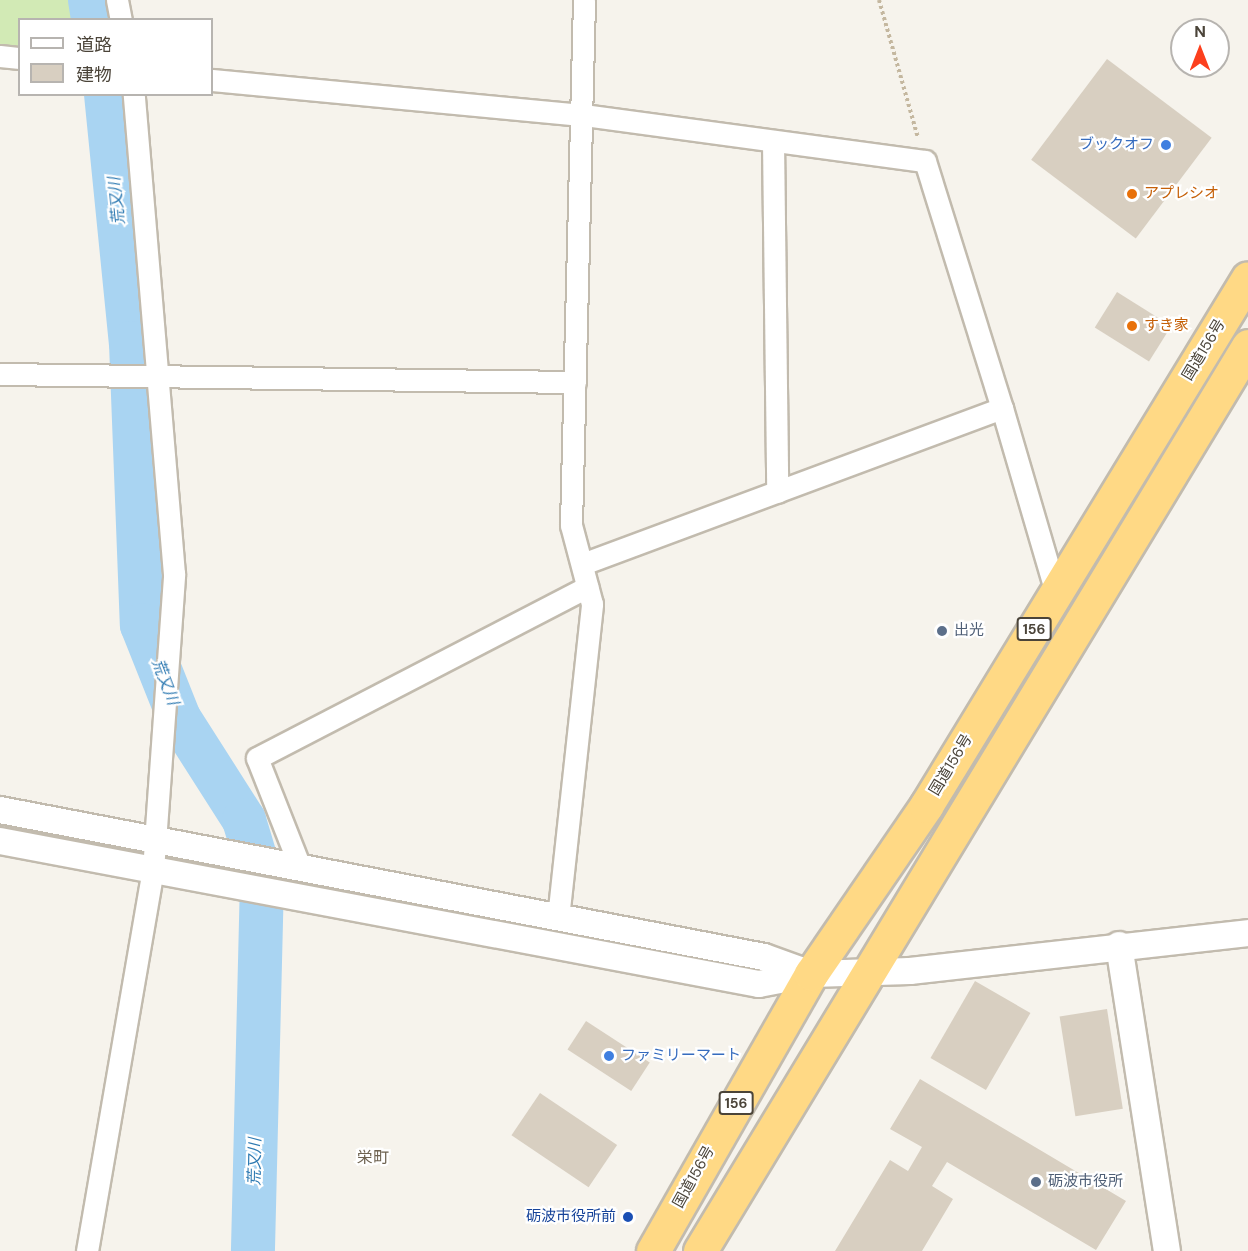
<!DOCTYPE html>
<html>
<head>
<meta charset="utf-8">
<style>
  body { margin:0 }
  #map { position:relative; width:1248px; height:1251px; overflow:hidden; background:#f6f3ec; font-family:"DM Sans","Noto Sans JP",sans-serif }
  div>[style] { position:absolute }
  [style*='--x'] { left:calc(var(--x)*1px); top:calc(var(--y)*1px); width:calc(var(--w)*1px); rotate:calc(var(--a)*1deg) }
  .green>* { inset:0; background:#d2eab5 }
  .river>* { height:44px; margin:-22px; padding:0 22px; transform-origin:22px; border-radius:22px; background:#a9d4f2 }
  .building>* { inset:0; background:#d8cfc1; transform-origin:0 0 }
  .path>* { height:4px; margin-top:-2px; transform-origin:0; background:repeating-linear-gradient(90deg,#c4b79f 0 3px,transparent 0 6px) }
  .roads { filter:drop-shadow(2px 0 #c2bbae) drop-shadow(-2px 0 #c2bbae) drop-shadow(0 2px #c2bbae) drop-shadow(0 -2px #c2bbae) }
  .minor>* { height:21px; margin:-10.5px; padding:0 10.5px; transform-origin:10.5px; border-radius:10.5px; background:#fff }
  .tertiary>* { height:26px; margin:-13px; padding:0 13px; transform-origin:13px; border-radius:13px; background:#fff }
  .trunk>* { height:33px; margin:-16.5px; padding:0 16.5px; transform-origin:16.5px; border-radius:16.5px; background:#ffd985 }
  .dots>* { width:16px; height:16px; translate:-50% -50%; box-sizing:border-box; border:3px solid #fff; border-radius:50% }
  span { translate:-50% -50%; white-space:nowrap; text-align:center; line-height:1.15; -webkit-text-stroke:4.5px #fff; paint-order:stroke }
  .shield-label span { padding:2px 4px; background:#fff; border:2px solid; border-radius:4px; -webkit-text-stroke-width:0 }
  .shield-label { font-size:14px; color:#4b4439; font-weight:700 }
  .shop-label { font-size:15px; color:#366cbe }
  .right { translate:-100% -50%; text-align:right }
  .left { translate:0 -50%; text-align:left }
  .food-label { font-size:15px; color:#c56008 }
  .street-label { font-size:15px; color:#4b4439 }
  .service-label { font-size:15px; color:#4e5e75 }
  .transit-label { font-size:15px; color:#164399 }
  .water-label { font-size:16px; color:#2e7ab2; font-style:italic }
  .neighbourhood-label { font-size:16px; color:#6e6250 }
  .legend { position:absolute; left:18px; top:18px; width:195px; height:78px; box-sizing:border-box; background:#fff; border:2px solid #b7b4b0; margin:0; padding:8px 10px; list-style:none; font-size:18px; color:#4b4439 }
  .legend li { display:flex; align-items:center; gap:12px; height:30px }
  .legend b { width:30px; border:2px solid #b7b4b0 }
  .north { position:absolute; left:1170px; top:18px; width:60px; height:60px; box-sizing:border-box; background:#fff; border:2px solid #b7b4b0; border-radius:50%; rotate:0deg; font-size:16px; font-weight:700; line-height:24px; text-align:center; color:#4b4439 }
  .north::after { content:''; display:block; margin:auto; width:21px; height:27px; background:#fc3f1d; clip-path:polygon(50% 0,100% 100%,50% 72%,0 100%) }
</style>
</head>
<body>
<div id="map">
  <div class="green">
    <div style="clip-path:polygon(0 0,82px 0,86px 19px,20px 20px,19px 47px,0 46px)"></div>
  </div>
  <div class="river">
    <div style="--x:90;--y:0;--w:20;--a:81"></div>
    <div style="--x:106;--y:94;--w:250;--a:84.3"></div>
    <div style="--x:131;--y:343;--w:282;--a:87.8"></div>
    <div style="--x:142;--y:625;--w:100;--a:68.3"></div>
    <div style="--x:179;--y:718;--w:121;--a:57.5"></div>
    <div style="--x:244;--y:820;--w:63;--a:73.3"></div>
    <div style="--x:262;--y:880;--w:371;--a:91.4"></div>
  </div>
  <div class="building">
    <div style="left:1107px;top:59px;width:131px;height:126px;rotate:37deg"></div>
    <div style="left:1117px;top:292px;width:64px;height:42px;rotate:32deg"></div>
    <div style="left:975px;top:981px;width:64px;height:89px;rotate:30deg"></div>
    <div style="left:1107px;top:1009px;width:101px;height:48px;rotate:81deg"></div>
    <div style="left:586px;top:1021px;width:76px;height:34px;rotate:33deg"></div>
    <div style="clip-path:polygon(920px 1079px,1126px 1201px,1096px 1250px,947px 1162px,932px 1186px,953px 1199px,922px 1251px,835px 1251px,890px 1160px,908px 1171px,922px 1147px,890px 1129px)"></div>
    <div style="left:540px;top:1093px;width:93px;height:51px;rotate:34deg"></div>
  </div>
  <div class="path">
    <div style="--x:879;--y:0;--w:143;--a:74.2"></div>
  </div>
  <div class="roads">
    <div class="minor">
      <div style="--x:117;--y:0;--w:20;--a:79"></div>
      <div style="--x:0;--y:56;--w:20;--a:6"></div>
      <div style="--x:212;--y:80;--w:374;--a:5.4"></div>
      <div style="--x:584;--y:115;--w:344;--a:7.7"></div>
      <div style="--x:925;--y:161;--w:259;--a:72.7"></div>
      <div style="--x:1002;--y:408;--w:448;--a:159.6"></div>
      <div style="--x:773;--y:141;--w:351;--a:89.3"></div>
      <div style="--x:0;--y:374;--w:575;--a:0.8"></div>
      <div style="--x:1002;--y:408;--w:193;--a:73.7"></div>
      <div style="--x:300;--y:867;--w:117;--a:-111.5"></div>
      <div style="--x:257;--y:758;--w:372;--a:-27.4"></div>
      <div style="--x:558;--y:918;--w:316;--a:-83.8"></div>
      <div style="--x:592;--y:604;--w:82;--a:-104.9"></div>
      <div style="--x:571;--y:525;--w:525;--a:-88.58"></div>
      <div style="--x:87;--y:1251;--w:387;--a:-80.2"></div>
      <div style="--x:153;--y:870;--w:297;--a:-85.9"></div>
      <div style="--x:174;--y:574;--w:482;--a:-94.8"></div>
    </div>
    <div class="tertiary">
      <div style="--x:0;--y:810;--w:778;--a:10.89"></div>
      <div style="--x:764;--y:957;--w:50;--a:19.9"></div>
      <div style="--x:0;--y:841;--w:772;--a:10.67"></div>
      <div style="--x:759;--y:984;--w:53;--a:-10.9"></div>
      <div style="--x:811;--y:974;--w:99;--a:-1.7"></div>
      <div style="--x:910;--y:971;--w:340;--a:-6.4"></div>
      <div style="--x:1119;--y:945;--w:310;--a:81.1"></div>
    </div>
    <div class="trunk">
      <div style="--x:653;--y:1251;--w:319;--a:-60.3"></div>
      <div style="--x:811;--y:974;--w:204;--a:-55.6"></div>
      <div style="--x:926;--y:806;--w:618;--a:-58.62"></div>
      <div style="--x:700;--y:1251;--w:1058;--a:-58.8"></div>
    </div>
  </div>
  <div class="dots">
    <div style="left:1166px;top:145px;background:#3f7fe0"></div>
    <div style="left:1132px;top:194px;background:#e8710a"></div>
    <div style="left:1132px;top:326px;background:#e8710a"></div>
    <div style="left:942px;top:631px;background:#5c6f8a"></div>
    <div style="left:609px;top:1056px;background:#3f7fe0"></div>
    <div style="left:1036px;top:1182px;background:#5c6f8a"></div>
    <div style="left:628px;top:1217px;background:#1a4fb4"></div>
  </div>
  <div class="shield-label">
    <span style="left:1034px;top:629px">156</span>
    <span style="left:736px;top:1103px">156</span>
  </div>
  <div class="shop-label">
    <span class="right" style="left:1154px;top:145px">ブックオフ</span>
    <span class="left" style="left:621px;top:1056px">ファミリーマート</span>
  </div>
  <div class="food-label">
    <span class="left" style="left:1144px;top:194px">アプレシオ</span>
    <span class="left" style="left:1144px;top:326px">すき家</span>
  </div>
  <div class="street-label">
    <span style="left:1204px;top:350px;rotate:-59deg">国道156号</span>
    <span style="left:951px;top:765px;rotate:-59deg">国道156号</span>
    <span style="left:694px;top:1177px;rotate:-61deg">国道156号</span>
  </div>
  <div class="service-label">
    <span class="left" style="left:954px;top:631px">出光</span>
    <span class="left" style="left:1048px;top:1182px">砺波市役所</span>
  </div>
  <div class="transit-label">
    <span class="right" style="left:616px;top:1217px">砺波市役所前</span>
  </div>
  <div class="water-label">
    <span style="left:117px;top:201px;rotate:-96deg">荒又川</span>
    <span style="left:165px;top:682px;rotate:69deg">荒又川</span>
    <span style="left:255px;top:1162px;rotate:-89deg">荒又川</span>
  </div>
  <div class="neighbourhood-label">
    <span style="left:373px;top:1158px">栄町</span>
  </div>
  <ul class="legend">
  <li><b style="height:8px;background:#fff"></b>道路</li>
  <li><b style="height:16px;background:#d8cfc1"></b>建物</li>
  </ul>
  <div class="north">N</div>
</div>
</body>
</html>
